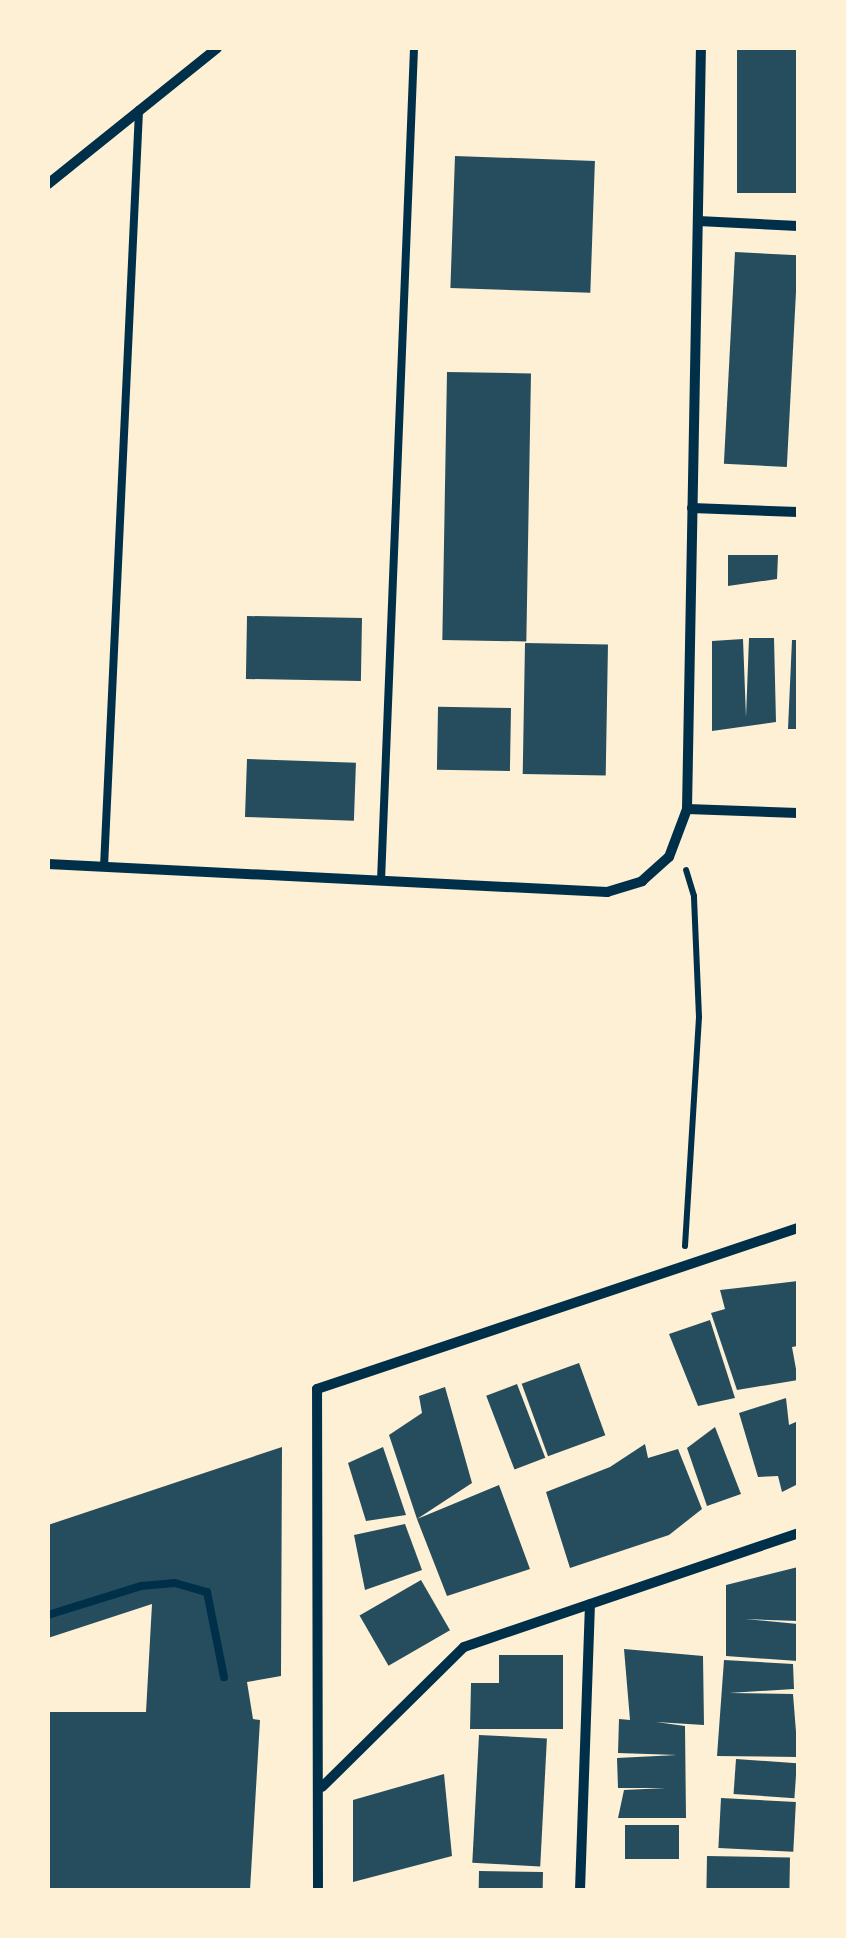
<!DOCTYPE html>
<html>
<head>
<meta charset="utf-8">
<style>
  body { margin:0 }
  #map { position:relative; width:846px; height:1938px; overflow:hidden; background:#fdf0d5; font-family:Lato,sans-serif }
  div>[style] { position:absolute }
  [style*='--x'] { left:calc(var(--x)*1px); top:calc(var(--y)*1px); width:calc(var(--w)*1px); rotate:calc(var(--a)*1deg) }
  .building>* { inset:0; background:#264d5e; transform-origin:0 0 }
  .path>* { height:6px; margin:-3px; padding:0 3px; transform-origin:3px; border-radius:3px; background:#003049 }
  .service>* { height:8px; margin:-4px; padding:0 4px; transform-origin:4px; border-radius:4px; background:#003049 }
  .minor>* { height:10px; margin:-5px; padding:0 5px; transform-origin:5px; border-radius:5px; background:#003049 }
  span { translate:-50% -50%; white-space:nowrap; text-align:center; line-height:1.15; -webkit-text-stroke:10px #fdf0d5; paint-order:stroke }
  .frame { position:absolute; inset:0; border:50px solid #fdf0d5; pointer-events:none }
</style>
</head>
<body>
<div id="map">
  <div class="building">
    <div style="left:737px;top:48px;width:61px;height:145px"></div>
    <div style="left:455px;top:156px;width:140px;height:132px;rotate:2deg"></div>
    <div style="left:735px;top:252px;width:63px;height:212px;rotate:3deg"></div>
    <div style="left:447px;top:372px;width:84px;height:268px;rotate:1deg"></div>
    <div style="clip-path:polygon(728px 555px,778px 555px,777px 579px,728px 586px)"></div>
    <div style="left:362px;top:618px;width:63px;height:115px;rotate:91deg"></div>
    <div style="clip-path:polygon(749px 638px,774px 638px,776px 722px,712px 731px,712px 641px,743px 639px,746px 717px)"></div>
    <div style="clip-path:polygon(792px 640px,798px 640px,798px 729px,788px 729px)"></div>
    <div style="left:525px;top:643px;width:83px;height:131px;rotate:1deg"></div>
    <div style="left:511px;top:708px;width:63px;height:73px;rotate:91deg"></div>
    <div style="left:247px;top:759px;width:109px;height:58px;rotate:2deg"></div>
    <div style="clip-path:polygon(798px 1281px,798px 1346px,792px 1347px,798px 1380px,737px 1390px,711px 1313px,725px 1309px,720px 1290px)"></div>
    <div style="clip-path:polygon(710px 1320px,735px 1398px,698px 1406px,669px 1334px)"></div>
    <div style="left:579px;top:1363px;width:77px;height:61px;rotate:70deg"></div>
    <div style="left:517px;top:1384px;width:79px;height:33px;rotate:69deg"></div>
    <div style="clip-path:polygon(445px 1387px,472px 1483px,417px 1519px,499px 1485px,530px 1569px,447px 1596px,417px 1519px,389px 1435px,422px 1413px,419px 1396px)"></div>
    <div style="clip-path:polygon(786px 1398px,789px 1425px,798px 1421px,798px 1484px,782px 1492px,778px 1476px,758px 1477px,739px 1413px)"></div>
    <div style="clip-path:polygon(715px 1427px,741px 1494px,707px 1506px,687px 1448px)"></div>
    <div style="clip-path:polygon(645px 1444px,648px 1458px,678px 1449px,702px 1509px,669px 1535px,570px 1568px,546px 1492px,610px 1467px)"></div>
    <div style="clip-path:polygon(282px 1447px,281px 1676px,247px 1682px,253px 1719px,260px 1720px,250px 1890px,48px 1890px,48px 1712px,146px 1712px,152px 1604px,48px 1638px,48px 1525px)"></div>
    <div style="clip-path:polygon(383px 1447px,406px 1515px,366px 1521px,348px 1463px)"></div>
    <div style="clip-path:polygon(405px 1524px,422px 1570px,365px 1590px,354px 1535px)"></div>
    <div style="clip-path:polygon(798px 1567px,798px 1621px,745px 1619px,798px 1624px,798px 1661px,726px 1656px,726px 1585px)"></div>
    <div style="left:421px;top:1580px;width:58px;height:71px;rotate:60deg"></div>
    <div style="clip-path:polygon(624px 1649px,703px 1656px,704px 1725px,656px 1722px,685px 1726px,686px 1818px,618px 1818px,624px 1790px,666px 1788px,618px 1788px,617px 1758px,677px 1755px,618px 1753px,619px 1719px,630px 1720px)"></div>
    <div style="clip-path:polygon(499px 1655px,563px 1655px,563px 1729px,470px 1729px,471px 1683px,499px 1683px)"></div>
    <div style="clip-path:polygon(724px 1660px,793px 1664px,794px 1689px,729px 1693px,793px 1694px,798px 1757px,717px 1756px)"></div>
    <div style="left:479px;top:1735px;width:68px;height:128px;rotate:3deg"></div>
    <div style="left:736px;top:1759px;width:61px;height:35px;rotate:4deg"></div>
    <div style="clip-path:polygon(444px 1774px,452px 1856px,353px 1882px,353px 1800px)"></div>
    <div style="left:721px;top:1798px;width:75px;height:50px;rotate:3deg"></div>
    <div style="left:625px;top:1825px;width:54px;height:34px"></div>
    <div style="left:707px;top:1856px;width:83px;height:34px;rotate:1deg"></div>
    <div style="left:479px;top:1871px;width:64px;height:19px;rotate:1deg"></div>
  </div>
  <div class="path">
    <div style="--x:685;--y:1246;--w:229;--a:-86.5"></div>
    <div style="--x:699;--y:1017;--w:121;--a:-92.4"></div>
    <div style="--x:694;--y:896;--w:27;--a:-107"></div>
  </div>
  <div class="service">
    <div style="--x:104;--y:867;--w:758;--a:-87.35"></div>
    <div style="--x:381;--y:881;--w:834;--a:-87.73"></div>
    <div style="--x:48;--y:1615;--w:97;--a:-17.3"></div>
    <div style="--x:141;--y:1586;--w:34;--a:-5"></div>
    <div style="--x:175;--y:1583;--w:33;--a:16"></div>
    <div style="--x:207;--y:1592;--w:87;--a:78.7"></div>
  </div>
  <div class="minor">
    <div style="--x:48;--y:184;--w:217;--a:-38.8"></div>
    <div style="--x:698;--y:221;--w:100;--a:2.9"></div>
    <div style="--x:692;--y:508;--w:106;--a:2.2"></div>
    <div style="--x:687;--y:809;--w:111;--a:2.1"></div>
    <div style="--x:48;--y:864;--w:560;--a:2.87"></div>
    <div style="--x:607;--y:892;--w:37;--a:-17"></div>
    <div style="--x:642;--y:881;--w:36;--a:-42"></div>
    <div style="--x:669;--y:857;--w:51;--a:-69.4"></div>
    <div style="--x:687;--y:809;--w:761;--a:-88.95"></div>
    <div style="--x:322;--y:1787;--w:199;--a:-44.6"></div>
    <div style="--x:464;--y:1647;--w:353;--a:-18.8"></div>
    <div style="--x:318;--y:1890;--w:501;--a:-90.11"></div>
    <div style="--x:317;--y:1389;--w:507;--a:-18.51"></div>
    <div style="--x:580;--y:1890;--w:286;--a:-88"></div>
  </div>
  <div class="frame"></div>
</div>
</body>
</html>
